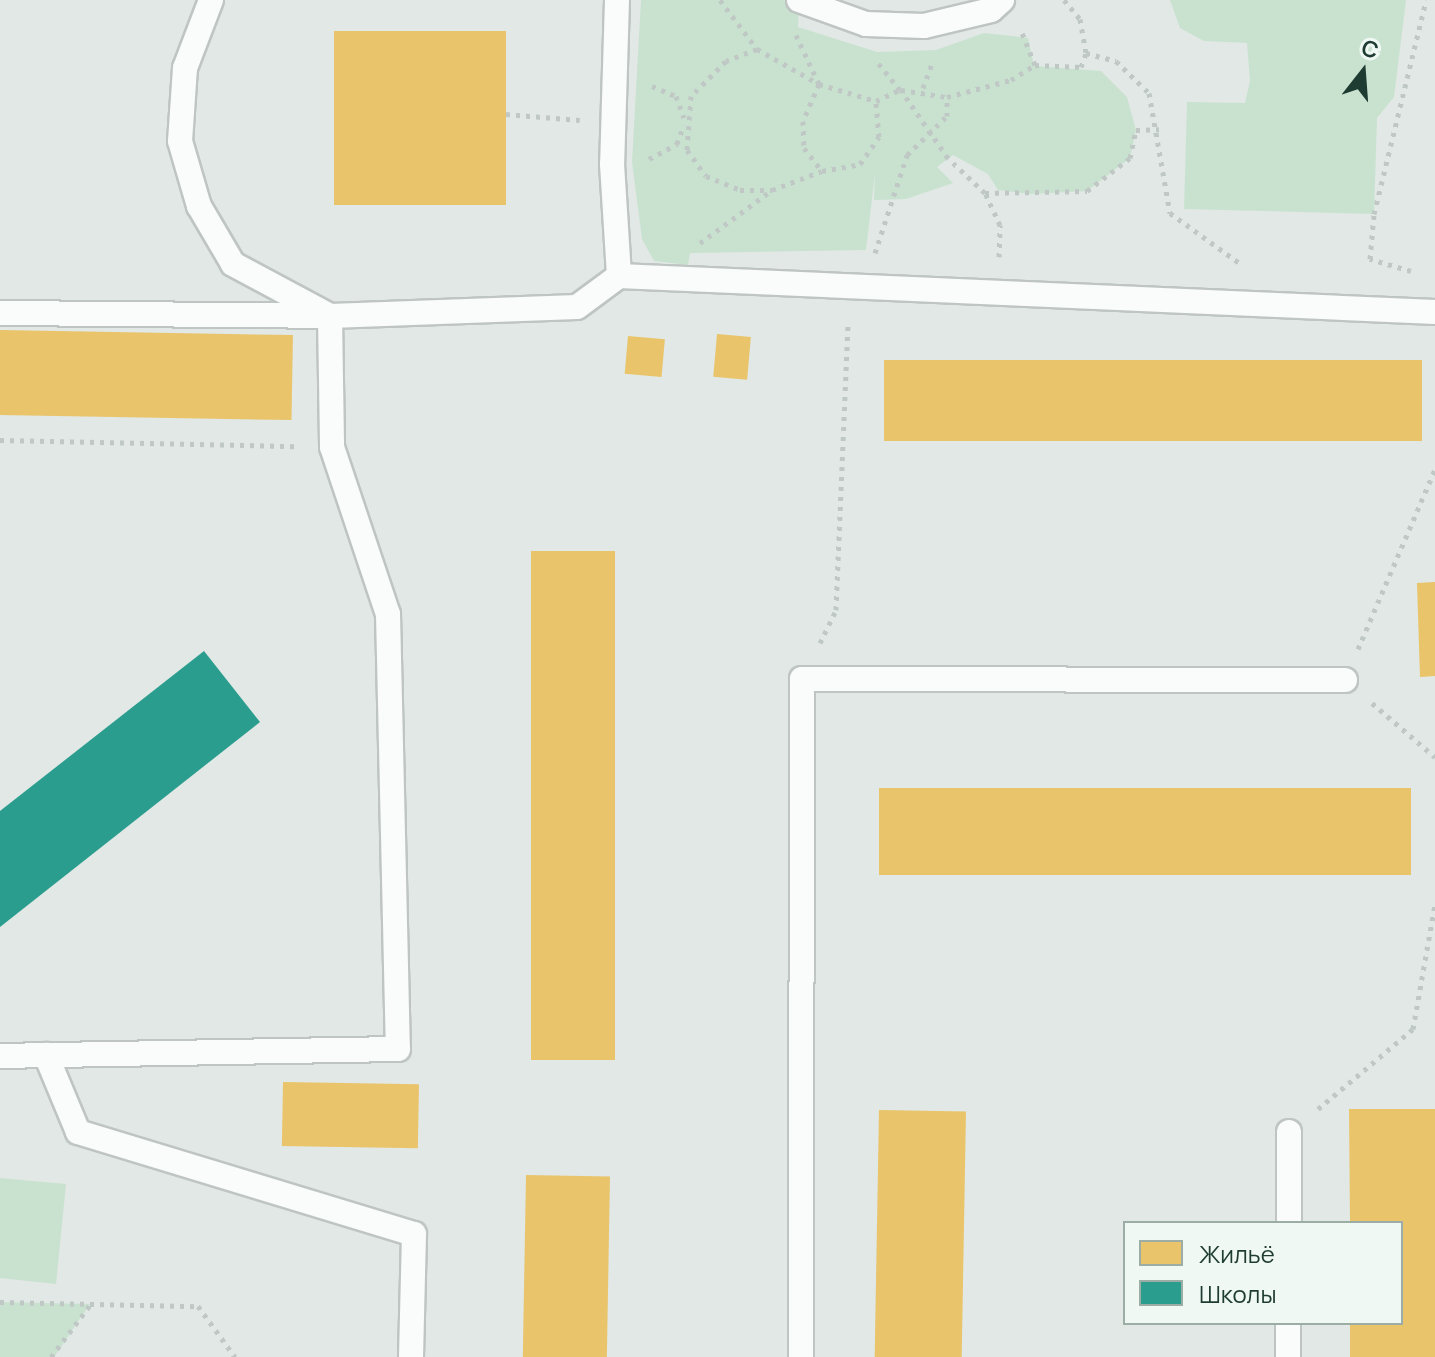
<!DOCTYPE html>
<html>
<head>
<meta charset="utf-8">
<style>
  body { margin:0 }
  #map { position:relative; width:1435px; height:1357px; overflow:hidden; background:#e1e8e5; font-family:Manrope,sans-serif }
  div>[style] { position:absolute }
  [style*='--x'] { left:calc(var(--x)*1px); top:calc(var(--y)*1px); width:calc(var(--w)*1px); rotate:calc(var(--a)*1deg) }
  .green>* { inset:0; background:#c9e2d0 }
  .homes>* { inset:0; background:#e9c46a; transform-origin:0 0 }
  .schools>* { inset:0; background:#2a9d8f }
  .path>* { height:5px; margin-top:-2.5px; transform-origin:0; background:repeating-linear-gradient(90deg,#bfc8c5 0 4px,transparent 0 10px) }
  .roads { filter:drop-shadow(2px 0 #bec5c2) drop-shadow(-2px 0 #bec5c2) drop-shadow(0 2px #bec5c2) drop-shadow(0 -2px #bec5c2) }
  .service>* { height:24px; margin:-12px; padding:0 12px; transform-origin:12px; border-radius:12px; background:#fafcfb }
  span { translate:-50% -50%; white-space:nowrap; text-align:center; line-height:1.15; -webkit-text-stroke:8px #eff8f3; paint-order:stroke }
  .legend { position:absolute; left:1123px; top:1221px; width:280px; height:104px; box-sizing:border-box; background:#eff8f3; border:2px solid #9cada6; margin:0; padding:10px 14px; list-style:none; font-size:24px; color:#1f3c33 }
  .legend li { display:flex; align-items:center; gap:16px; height:40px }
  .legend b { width:40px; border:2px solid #9cada6 }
  .north { position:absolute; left:1323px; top:32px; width:80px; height:80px; -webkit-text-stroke:6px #eff8f3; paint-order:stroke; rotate:17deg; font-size:22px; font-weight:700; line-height:32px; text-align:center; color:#1f3c33 }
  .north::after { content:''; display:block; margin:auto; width:28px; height:36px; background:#1f3c33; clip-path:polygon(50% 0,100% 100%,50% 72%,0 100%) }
</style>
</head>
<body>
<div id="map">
  <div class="green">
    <div style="clip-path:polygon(641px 0,799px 0,798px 27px,877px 52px,936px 50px,984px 33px,1028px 38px,1034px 66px,1101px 71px,1127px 97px,1136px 130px,1130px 158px,1087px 191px,1030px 194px,998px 190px,988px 174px,953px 155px,937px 167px,953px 183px,906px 199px,874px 200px,875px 173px,866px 250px,690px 253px,688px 265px,654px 261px,642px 239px,632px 162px)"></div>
    <div style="clip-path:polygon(1170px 0,1406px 0,1394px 97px,1377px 118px,1374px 214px,1184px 209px,1187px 102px,1245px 103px,1250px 81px,1247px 43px,1204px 41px,1180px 28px)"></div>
    <div style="clip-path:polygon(0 1178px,66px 1184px,56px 1284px,0 1278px)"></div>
    <div style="clip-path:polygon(0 1302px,90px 1304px,54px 1357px,0 1357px)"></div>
  </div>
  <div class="homes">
    <div style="left:334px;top:31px;width:172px;height:174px"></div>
    <div style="left:0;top:330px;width:293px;height:85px;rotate:1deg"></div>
    <div style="left:717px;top:334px;width:34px;height:43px;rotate:5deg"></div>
    <div style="left:628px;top:336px;width:37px;height:38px;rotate:5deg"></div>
    <div style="left:884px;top:360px;width:538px;height:81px"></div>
    <div style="left:531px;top:551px;width:84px;height:509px"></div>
    <div style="clip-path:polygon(1435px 582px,1435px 676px,1420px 677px,1417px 583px)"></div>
    <div style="left:1411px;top:788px;width:87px;height:532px;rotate:90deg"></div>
    <div style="left:283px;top:1082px;width:136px;height:64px;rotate:1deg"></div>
    <div style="clip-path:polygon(1349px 1109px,1435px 1109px,1435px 1357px,1350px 1357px,1350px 1323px,1401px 1323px,1401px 1223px,1350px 1223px)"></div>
    <div style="left:879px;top:1110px;width:87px;height:247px;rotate:1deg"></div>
    <div style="left:526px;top:1175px;width:84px;height:182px;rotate:1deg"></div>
  </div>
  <div class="schools">
    <div style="clip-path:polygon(204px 651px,260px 722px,0 927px,0 811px)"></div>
  </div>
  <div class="path">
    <div style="--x:720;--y:0;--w:61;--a:52.9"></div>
    <div style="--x:757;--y:49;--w:71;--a:29.4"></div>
    <div style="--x:819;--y:84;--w:40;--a:113.4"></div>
    <div style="--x:803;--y:121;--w:27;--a:88"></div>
    <div style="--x:804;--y:148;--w:29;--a:52"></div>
    <div style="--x:822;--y:171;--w:39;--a:-10"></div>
    <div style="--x:860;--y:164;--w:33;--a:-55"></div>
    <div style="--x:879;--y:137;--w:36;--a:-95"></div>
    <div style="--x:1064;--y:0;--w:25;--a:50"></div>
    <div style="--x:1080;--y:19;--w:35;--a:80"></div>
    <div style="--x:796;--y:35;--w:54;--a:64.9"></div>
    <div style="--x:819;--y:84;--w:59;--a:16.6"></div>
    <div style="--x:876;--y:101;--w:26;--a:-25"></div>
    <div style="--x:900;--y:90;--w:36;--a:-129"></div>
    <div style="--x:757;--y:49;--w:33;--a:159"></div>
    <div style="--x:726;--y:61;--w:49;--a:135"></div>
    <div style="--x:691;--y:96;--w:54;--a:94.2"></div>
    <div style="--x:687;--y:150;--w:32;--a:54"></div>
    <div style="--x:706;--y:176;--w:37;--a:22"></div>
    <div style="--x:740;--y:190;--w:32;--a:0"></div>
    <div style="--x:1035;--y:65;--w:46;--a:2.5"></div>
    <div style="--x:1081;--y:67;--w:15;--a:-70"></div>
    <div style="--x:1086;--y:53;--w:31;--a:15"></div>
    <div style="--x:1116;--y:61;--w:46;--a:44.1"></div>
    <div style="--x:1149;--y:93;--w:122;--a:80.1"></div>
    <div style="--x:1170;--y:213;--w:89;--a:35.8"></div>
    <div style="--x:652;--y:86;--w:26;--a:23"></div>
    <div style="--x:676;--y:96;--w:23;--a:70"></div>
    <div style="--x:923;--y:88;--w:27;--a:-70"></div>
    <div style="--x:506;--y:114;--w:74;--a:4.6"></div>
    <div style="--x:649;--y:159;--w:32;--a:-28"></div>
    <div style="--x:677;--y:144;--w:20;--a:-70"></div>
    <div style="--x:985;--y:193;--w:102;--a:-1.1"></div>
    <div style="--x:1087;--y:191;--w:54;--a:-37.5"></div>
    <div style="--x:1130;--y:158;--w:29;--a:-78"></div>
    <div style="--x:1136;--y:130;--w:23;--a:-2"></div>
    <div style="--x:700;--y:243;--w:89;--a:-36.4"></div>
    <div style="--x:772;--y:190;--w:53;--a:-20.8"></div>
    <div style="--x:875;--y:253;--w:103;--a:-71.9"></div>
    <div style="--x:907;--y:155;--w:56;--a:-44.3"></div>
    <div style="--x:947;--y:116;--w:19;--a:-90"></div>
    <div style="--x:999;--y:257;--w:32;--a:-88"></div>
    <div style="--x:1000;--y:225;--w:35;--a:-115"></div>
    <div style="--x:985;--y:193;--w:51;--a:-136.6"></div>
    <div style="--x:948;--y:158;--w:83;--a:-124.7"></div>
    <div style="--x:901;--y:90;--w:47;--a:8.7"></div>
    <div style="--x:947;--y:97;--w:66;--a:-14.9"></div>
    <div style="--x:1011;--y:80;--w:28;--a:-32"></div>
    <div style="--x:1035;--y:65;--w:37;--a:-112"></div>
    <div style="--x:1411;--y:271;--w:43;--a:-163.7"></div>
    <div style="--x:1370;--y:259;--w:45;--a:-84.9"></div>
    <div style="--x:1374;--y:214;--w:220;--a:-76.3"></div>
    <div style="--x:0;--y:440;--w:295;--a:1.2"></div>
    <div style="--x:820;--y:643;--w:37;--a:-64"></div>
    <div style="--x:836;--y:610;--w:289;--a:-87.6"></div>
    <div style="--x:1358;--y:649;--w:196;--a:-66.8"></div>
    <div style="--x:1372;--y:703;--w:83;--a:40.6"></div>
    <div style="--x:1318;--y:1109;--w:124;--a:-40.1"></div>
    <div style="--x:1413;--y:1029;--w:127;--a:-80"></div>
    <div style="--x:0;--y:1302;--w:198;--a:1.2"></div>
    <div style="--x:198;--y:1306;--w:63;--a:54"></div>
    <div style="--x:51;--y:1357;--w:65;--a:-53.1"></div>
  </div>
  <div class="roads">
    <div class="service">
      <div style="--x:211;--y:0;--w:73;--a:110.9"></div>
      <div style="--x:185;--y:68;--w:73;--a:93.9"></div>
      <div style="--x:180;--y:141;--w:68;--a:73.7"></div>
      <div style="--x:199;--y:206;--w:67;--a:59.6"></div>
      <div style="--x:233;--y:264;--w:110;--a:28.2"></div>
      <div style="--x:330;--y:316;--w:247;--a:-2.1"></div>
      <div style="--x:577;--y:307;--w:52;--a:-36.4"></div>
      <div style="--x:619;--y:276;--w:817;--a:2.53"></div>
      <div style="--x:617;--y:0;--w:164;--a:91.7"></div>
      <div style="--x:612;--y:164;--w:112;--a:86.4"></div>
      <div style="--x:799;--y:0;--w:71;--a:19.7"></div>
      <div style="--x:866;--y:24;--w:58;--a:2"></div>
      <div style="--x:924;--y:26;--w:69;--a:-13.4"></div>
      <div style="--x:991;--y:10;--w:15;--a:-42"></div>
      <div style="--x:0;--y:313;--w:330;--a:0.5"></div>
      <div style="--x:330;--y:316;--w:131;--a:89.1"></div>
      <div style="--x:332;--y:447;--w:176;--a:71.5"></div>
      <div style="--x:388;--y:614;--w:435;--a:88.7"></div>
      <div style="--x:398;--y:1049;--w:398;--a:179"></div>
      <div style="--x:46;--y:1055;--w:83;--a:67.4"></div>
      <div style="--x:78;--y:1132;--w:351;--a:16.9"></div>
      <div style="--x:414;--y:1234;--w:123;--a:91.4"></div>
      <div style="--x:1289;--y:1223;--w:91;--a:-90"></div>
      <div style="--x:801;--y:1357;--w:678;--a:-89.92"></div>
      <div style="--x:802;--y:679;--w:543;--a:0.11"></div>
      <div style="--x:1288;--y:1357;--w:34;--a:-90"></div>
    </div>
  </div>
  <ul class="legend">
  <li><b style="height:22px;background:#e9c46a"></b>Жильё</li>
  <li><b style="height:22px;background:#2a9d8f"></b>Школы</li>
  </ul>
  <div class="north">С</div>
</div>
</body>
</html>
